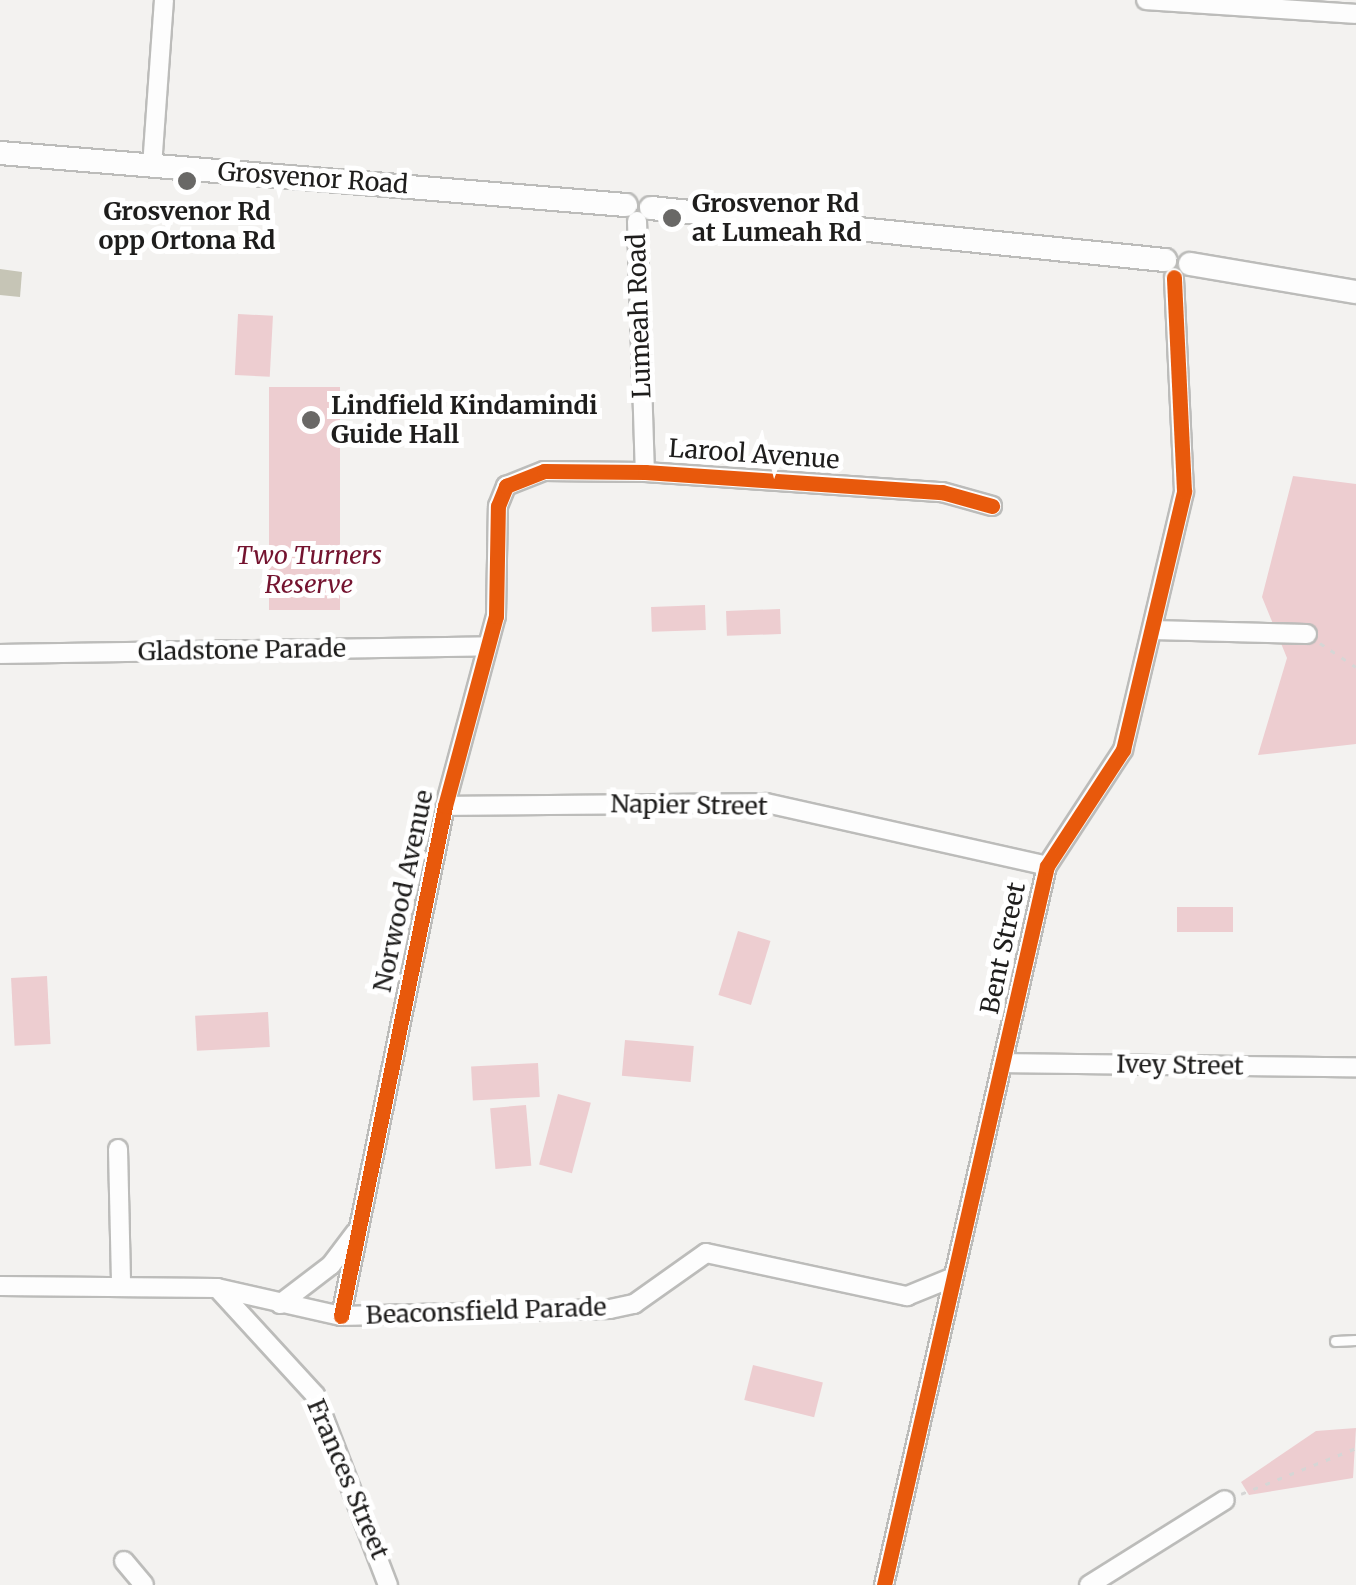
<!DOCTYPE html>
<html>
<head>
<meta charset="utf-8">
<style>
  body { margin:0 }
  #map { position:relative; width:1356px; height:1585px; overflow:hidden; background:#f3f2f0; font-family:Merriweather,serif }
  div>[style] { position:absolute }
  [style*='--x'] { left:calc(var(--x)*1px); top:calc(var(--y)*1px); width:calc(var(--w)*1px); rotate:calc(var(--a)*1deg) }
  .green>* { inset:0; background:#edcdd0; transform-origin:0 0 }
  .building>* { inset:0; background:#c6c5b6 }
  .path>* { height:2.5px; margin-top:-1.25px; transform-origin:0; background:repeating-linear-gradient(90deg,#d6d6d5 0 5px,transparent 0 13px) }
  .roads { filter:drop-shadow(2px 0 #bcbcba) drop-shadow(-2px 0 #bcbcba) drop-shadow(0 2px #bcbcba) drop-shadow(0 -2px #bcbcba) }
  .lane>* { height:9px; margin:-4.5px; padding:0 4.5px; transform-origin:4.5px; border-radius:4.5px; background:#fdfdfd }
  .street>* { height:18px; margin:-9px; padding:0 9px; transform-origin:9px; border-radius:9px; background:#fdfdfd }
  .secondary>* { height:22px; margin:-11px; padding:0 11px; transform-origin:11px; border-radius:11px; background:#fdfdfd }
  .cycleway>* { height:15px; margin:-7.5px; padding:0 7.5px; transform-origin:7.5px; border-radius:7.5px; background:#e8590c }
  .dots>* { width:28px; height:28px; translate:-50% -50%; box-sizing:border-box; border:5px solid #fff; border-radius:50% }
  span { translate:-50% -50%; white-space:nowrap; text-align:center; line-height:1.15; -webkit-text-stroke:10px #fff; paint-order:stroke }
  .street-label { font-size:25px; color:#1e1d1c }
  .poi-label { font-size:25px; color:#1e1d1c; font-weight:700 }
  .left { translate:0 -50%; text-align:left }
  .park-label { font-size:25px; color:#74132f; font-style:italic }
</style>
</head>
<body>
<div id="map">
  <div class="green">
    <div style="left:238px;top:314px;width:35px;height:61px;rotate:3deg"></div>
    <div style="left:269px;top:387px;width:71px;height:223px"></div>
    <div style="clip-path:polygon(1293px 476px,1356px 484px,1356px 744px,1258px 755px,1287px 658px,1262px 597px)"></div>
    <div style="left:705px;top:605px;width:25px;height:54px;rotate:88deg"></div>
    <div style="left:780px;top:609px;width:25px;height:54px;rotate:88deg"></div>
    <div style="left:1177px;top:907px;width:56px;height:25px"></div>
    <div style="left:738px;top:931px;width:34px;height:67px;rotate:17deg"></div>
    <div style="left:47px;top:976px;width:68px;height:36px;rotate:87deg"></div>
    <div style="left:268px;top:1012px;width:35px;height:73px;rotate:87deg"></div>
    <div style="left:625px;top:1040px;width:69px;height:36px;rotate:5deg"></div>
    <div style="left:538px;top:1063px;width:34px;height:67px;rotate:87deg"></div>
    <div style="left:558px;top:1094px;width:34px;height:73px;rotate:15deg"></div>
    <div style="left:526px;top:1105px;width:61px;height:36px;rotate:85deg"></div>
    <div style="left:753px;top:1365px;width:72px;height:36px;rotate:14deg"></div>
    <div style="clip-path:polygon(1356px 1428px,1353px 1478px,1249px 1495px,1241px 1482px,1316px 1431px)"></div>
  </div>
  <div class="building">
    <div style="clip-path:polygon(0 269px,22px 272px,20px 297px,0 295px)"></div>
  </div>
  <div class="path">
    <div style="--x:1320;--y:643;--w:43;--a:33.7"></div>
    <div style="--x:1241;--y:1494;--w:124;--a:-21.8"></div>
  </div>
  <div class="roads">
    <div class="lane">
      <div style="--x:1335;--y:1341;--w:21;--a:-3"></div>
    </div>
    <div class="street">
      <div style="--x:1146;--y:0;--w:210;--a:3.8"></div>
      <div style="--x:152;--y:167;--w:167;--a:-85.9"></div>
      <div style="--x:637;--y:221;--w:251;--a:88.2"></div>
      <div style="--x:1152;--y:630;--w:155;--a:1.5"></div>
      <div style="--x:0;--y:654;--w:485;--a:-0.9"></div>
      <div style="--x:445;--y:806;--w:321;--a:-0.5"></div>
      <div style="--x:766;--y:803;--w:288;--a:12.6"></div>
      <div style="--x:1004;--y:1063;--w:352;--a:0.7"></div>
      <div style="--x:118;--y:1149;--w:134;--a:88.7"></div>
      <div style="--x:0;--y:1286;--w:217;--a:0.5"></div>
      <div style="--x:217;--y:1288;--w:127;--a:12.7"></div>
      <div style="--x:341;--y:1316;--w:269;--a:-1.5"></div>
      <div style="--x:610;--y:1309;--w:25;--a:-12"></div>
      <div style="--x:634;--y:1304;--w:88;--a:-35.3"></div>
      <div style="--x:706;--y:1253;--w:206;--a:12.1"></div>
      <div style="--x:907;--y:1296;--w:48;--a:-22.2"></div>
      <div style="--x:217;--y:1288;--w:145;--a:47.5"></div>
      <div style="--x:315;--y:1395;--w:204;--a:69"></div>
      <div style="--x:280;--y:1304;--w:64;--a:-37.4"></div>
      <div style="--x:331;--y:1265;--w:41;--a:-52.9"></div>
      <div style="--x:341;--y:1316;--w:520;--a:-78.47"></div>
      <div style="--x:445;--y:806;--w:197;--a:-75"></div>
      <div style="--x:496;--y:616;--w:110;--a:-89"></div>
      <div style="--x:498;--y:506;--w:22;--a:-68"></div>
      <div style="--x:506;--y:486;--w:41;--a:-21.5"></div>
      <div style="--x:544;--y:471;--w:101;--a:0.6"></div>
      <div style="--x:645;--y:472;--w:298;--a:3.9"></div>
      <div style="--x:942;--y:492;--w:52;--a:15.6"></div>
      <div style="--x:124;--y:1561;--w:31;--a:50"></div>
      <div style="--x:884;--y:1585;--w:737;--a:-77.23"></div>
      <div style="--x:1047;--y:866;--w:139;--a:-56.8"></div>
      <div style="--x:1123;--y:750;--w:266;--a:-76.7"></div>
      <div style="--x:1184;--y:491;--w:214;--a:-92.7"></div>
      <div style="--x:1089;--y:1585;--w:160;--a:-32"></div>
    </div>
    <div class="secondary">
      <div style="--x:0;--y:153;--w:628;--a:4.75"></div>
      <div style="--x:651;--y:208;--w:517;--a:5.78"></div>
      <div style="--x:1190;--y:264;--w:168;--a:9.6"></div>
    </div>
  </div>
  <div class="cycleway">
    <div style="--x:341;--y:1316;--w:520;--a:-78.47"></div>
    <div style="--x:445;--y:806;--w:197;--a:-75"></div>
    <div style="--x:496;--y:616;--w:110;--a:-89"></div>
    <div style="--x:498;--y:506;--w:22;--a:-68"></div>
    <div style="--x:506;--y:486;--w:41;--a:-21.5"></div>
    <div style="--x:544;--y:471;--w:101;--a:0.6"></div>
    <div style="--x:645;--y:472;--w:298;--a:3.9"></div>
    <div style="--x:942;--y:492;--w:52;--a:15.6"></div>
    <div style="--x:884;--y:1585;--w:737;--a:-77.23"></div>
    <div style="--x:1047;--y:866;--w:139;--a:-56.8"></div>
    <div style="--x:1123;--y:750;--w:266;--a:-76.7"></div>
    <div style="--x:1184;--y:491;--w:214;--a:-92.7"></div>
  </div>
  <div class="dots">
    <div style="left:187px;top:181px;background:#696866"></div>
    <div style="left:672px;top:218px;background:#696866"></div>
    <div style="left:311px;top:420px;background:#696866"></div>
  </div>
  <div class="street-label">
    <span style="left:313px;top:178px;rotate:4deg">Grosvenor Road</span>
    <span style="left:639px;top:316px;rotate:-92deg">Lumeah Road</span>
    <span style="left:754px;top:454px;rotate:4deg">Larool Avenue</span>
    <span style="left:242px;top:650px;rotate:-1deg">Gladstone Parade</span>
    <span style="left:689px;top:805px;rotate:1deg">Napier Street</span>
    <span style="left:403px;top:891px;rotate:-78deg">Norwood Avenue</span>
    <span style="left:1003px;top:948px;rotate:-78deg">Bent Street</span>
    <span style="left:1180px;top:1065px;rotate:1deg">Ivey Street</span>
    <span style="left:486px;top:1311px;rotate:-2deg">Beaconsfield Parade</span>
    <span style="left:348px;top:1479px;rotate:67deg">Frances Street</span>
  </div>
  <div class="poi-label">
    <span class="left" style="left:692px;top:218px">Grosvenor Rd<br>at Lumeah Rd</span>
    <span style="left:187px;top:226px">Grosvenor Rd<br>opp Ortona Rd</span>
    <span class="left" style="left:331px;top:420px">Lindfield Kindamindi<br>Guide Hall</span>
  </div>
  <div class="park-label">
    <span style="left:309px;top:570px">Two Turners<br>Reserve</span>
  </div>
</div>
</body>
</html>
